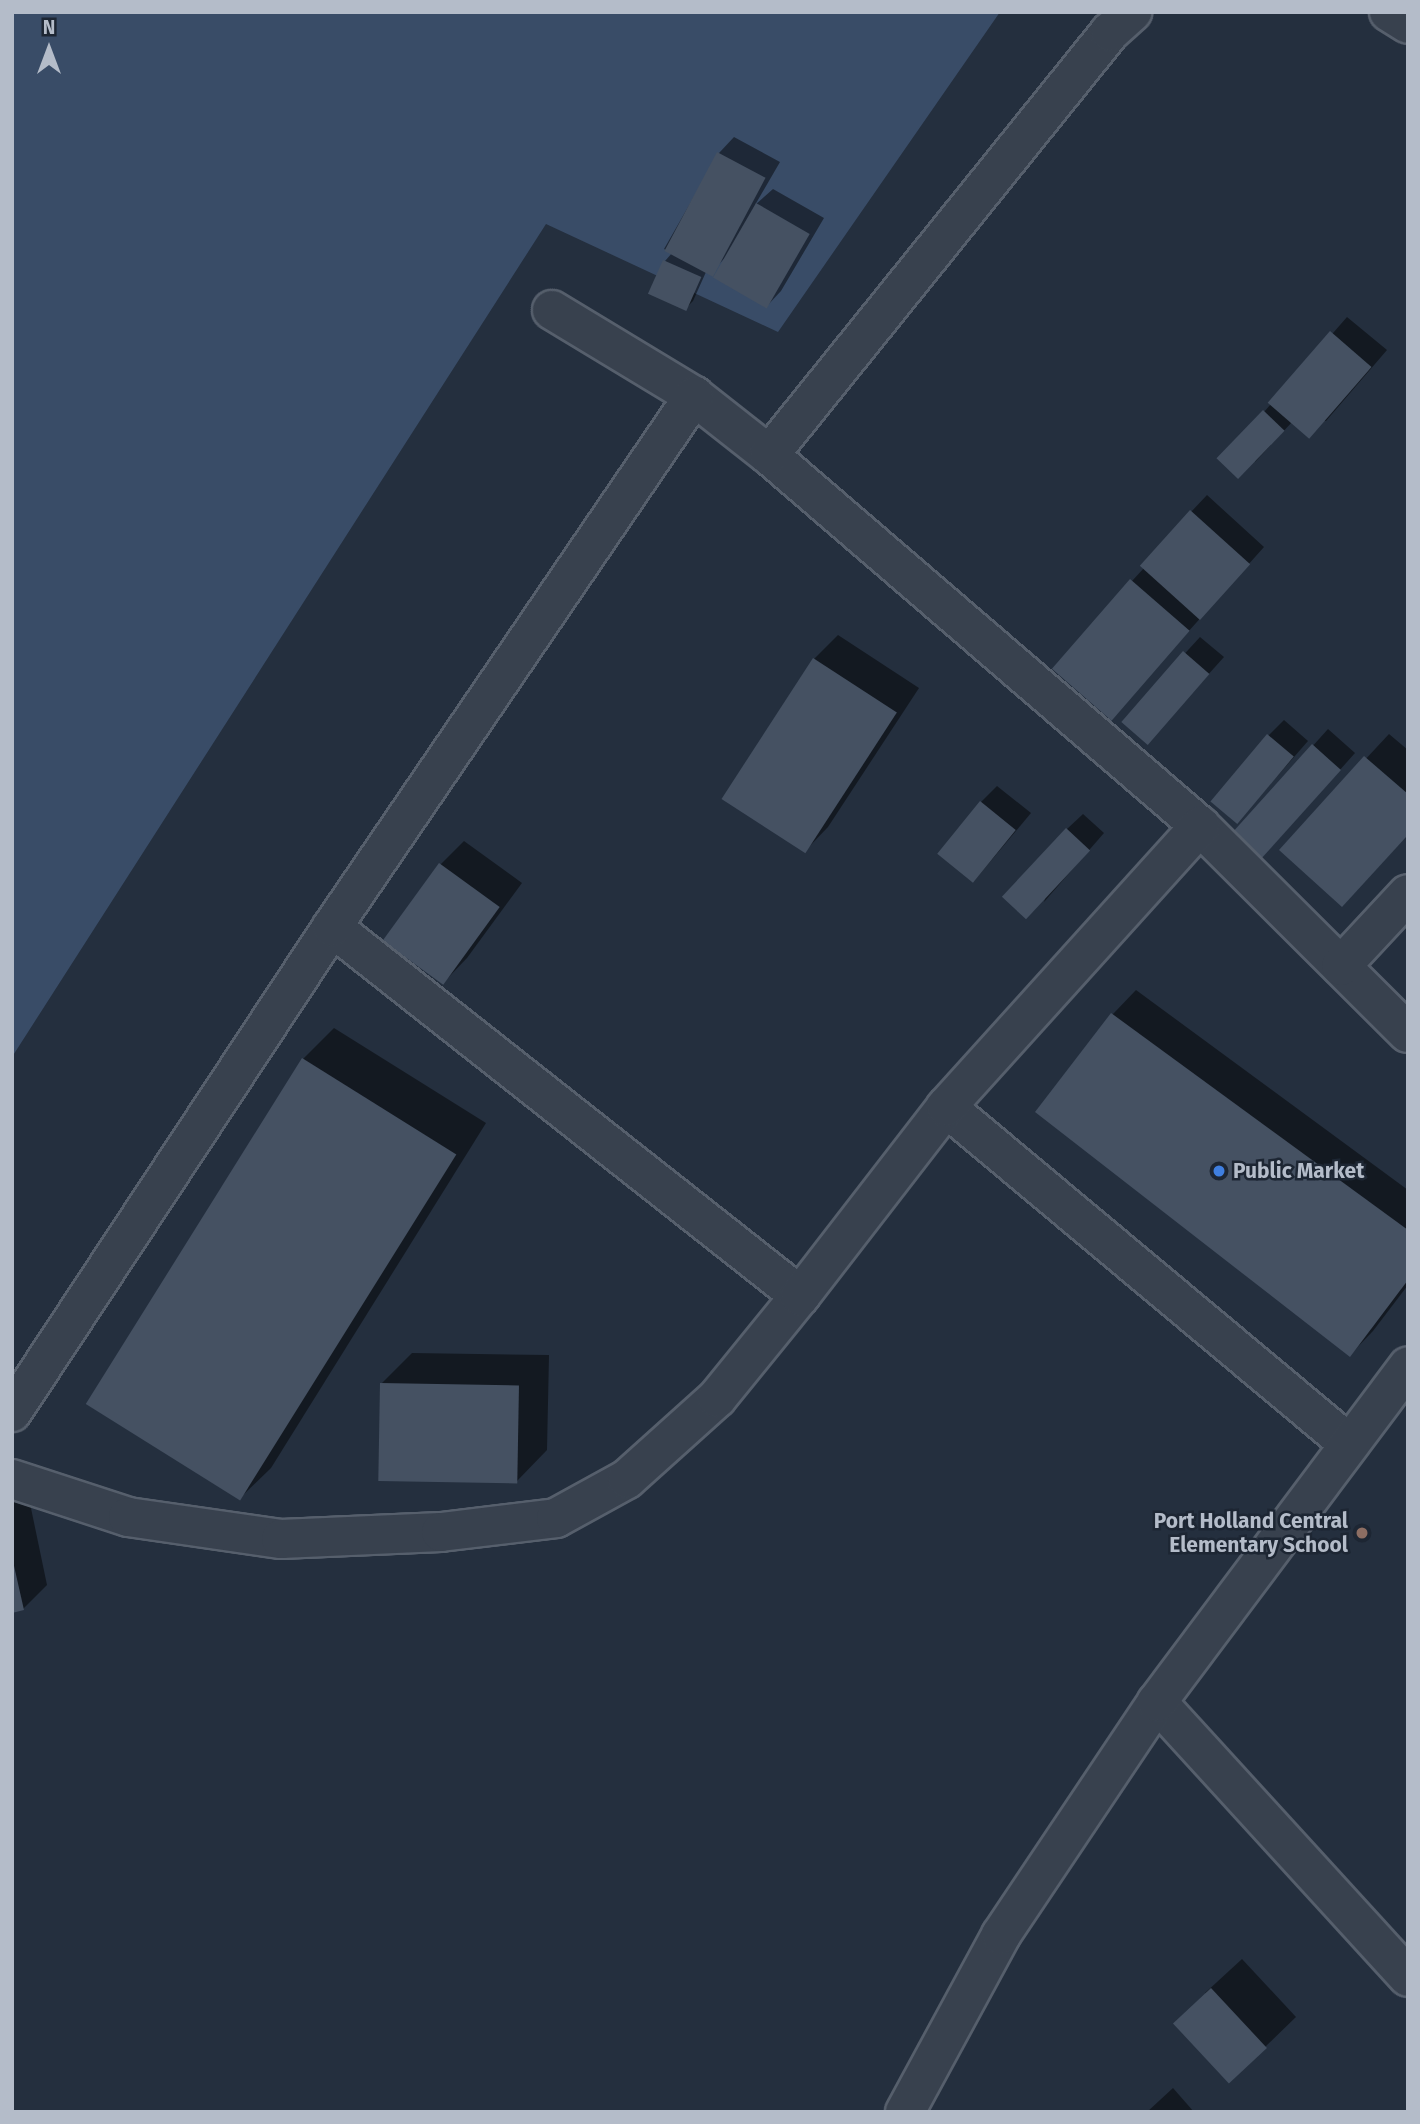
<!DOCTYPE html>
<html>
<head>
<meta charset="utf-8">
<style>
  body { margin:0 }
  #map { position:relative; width:1420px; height:2124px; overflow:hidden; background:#242f3e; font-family:"Fira Sans",sans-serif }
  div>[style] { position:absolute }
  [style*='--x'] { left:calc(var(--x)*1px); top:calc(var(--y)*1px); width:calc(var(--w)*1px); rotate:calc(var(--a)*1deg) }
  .water>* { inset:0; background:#394c67 }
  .shadow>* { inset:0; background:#0007 }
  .building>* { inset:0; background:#455162; transform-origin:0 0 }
  .roads { filter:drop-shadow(2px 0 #565f6c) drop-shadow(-2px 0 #565f6c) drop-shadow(0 2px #565f6c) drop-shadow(0 -2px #565f6c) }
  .minor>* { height:38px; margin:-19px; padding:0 19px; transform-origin:19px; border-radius:19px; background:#38414e }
  .dots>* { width:19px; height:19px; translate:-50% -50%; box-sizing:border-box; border:4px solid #1d2633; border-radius:50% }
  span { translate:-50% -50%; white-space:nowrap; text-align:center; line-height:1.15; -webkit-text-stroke:5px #1d2633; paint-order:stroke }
  .poi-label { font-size:21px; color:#b4bcc9; font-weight:700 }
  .left { translate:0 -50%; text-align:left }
  .right { translate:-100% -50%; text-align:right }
  .frame { position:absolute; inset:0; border:14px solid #b4bcc9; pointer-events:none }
  .north { position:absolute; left:14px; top:14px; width:70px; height:70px; -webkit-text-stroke:5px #1d2633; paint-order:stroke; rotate:0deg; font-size:19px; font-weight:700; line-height:28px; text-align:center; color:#b4bcc9 }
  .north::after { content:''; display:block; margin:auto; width:24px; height:32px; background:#b4bcc9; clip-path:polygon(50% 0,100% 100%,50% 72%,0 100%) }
</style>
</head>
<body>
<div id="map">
  <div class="water">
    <div style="clip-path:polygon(12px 12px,1000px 12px,778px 332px,546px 224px,12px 1057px)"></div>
  </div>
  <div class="shadow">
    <div style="clip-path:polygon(734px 137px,780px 162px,755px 205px,773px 189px,824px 218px,781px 291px,766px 307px,725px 258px,709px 274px,706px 272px,693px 301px,685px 309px,665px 261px,672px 253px,664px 249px,719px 153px)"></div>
    <div style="clip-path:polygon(1347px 317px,1387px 350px,1326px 421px,1293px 421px,1255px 462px,1264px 412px)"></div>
    <div style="clip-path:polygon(1207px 495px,1264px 547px,1111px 718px,1132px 581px,1144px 568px,1141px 565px)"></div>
    <div style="clip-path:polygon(838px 635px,919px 688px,828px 827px,805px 851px,724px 798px,814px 659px)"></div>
    <div style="clip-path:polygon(1200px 637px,1224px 657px,1162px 726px,1123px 721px)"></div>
    <div style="clip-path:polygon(1284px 720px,1308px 741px,1238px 821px,1268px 736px)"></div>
    <div style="clip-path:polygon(1328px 729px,1355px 753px,1273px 845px,1231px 837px)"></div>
    <div style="clip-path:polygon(1389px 734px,1408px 750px,1408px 835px,1342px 905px,1281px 850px)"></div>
    <div style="clip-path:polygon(997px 786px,1031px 813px,974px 881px,981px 802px)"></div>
    <div style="clip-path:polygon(1083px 814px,1104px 833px,1044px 902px,1067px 829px)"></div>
    <div style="clip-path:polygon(464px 841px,522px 883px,467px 958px,444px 982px,440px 865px)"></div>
    <div style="clip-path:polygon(1136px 990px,1408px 1190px,1408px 1285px,1373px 1331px,1350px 1355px,1038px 1112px,1113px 1014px)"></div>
    <div style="clip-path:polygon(334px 1028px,486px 1123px,271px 1468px,240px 1498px,87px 1404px,303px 1059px)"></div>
    <div style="clip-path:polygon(412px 1353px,549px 1355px,547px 1450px,517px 1481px,381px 1384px)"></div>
    <div style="clip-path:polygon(27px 1489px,47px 1585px,23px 1609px,12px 1611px,12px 1492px)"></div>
    <div style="clip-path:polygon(1242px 1959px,1296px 2017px,1265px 2047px,1205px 1993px)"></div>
    <div style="clip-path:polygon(1173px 2088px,1194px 2112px,1147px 2112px)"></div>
  </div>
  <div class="building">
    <div style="left:717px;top:152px;width:55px;height:112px;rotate:28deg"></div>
    <div style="left:756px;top:203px;width:62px;height:86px;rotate:30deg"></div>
    <div style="left:663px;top:260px;width:42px;height:37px;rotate:24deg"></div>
    <div style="left:1330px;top:331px;width:55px;height:95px;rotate:41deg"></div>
    <div style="left:1263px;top:410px;width:30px;height:67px;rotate:44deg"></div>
    <div style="left:1190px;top:510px;width:81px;height:75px;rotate:42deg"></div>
    <div style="left:1130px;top:579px;width:79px;height:119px;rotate:41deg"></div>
    <div style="left:1183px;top:651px;width:35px;height:94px;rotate:41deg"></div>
    <div style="left:813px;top:658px;width:100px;height:168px;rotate:33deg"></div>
    <div style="left:1267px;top:734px;width:35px;height:88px;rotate:40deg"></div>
    <div style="left:1312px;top:744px;width:39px;height:125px;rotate:42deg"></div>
    <div style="clip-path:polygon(1364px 756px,1408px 794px,1408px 835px,1342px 907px,1279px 850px)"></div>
    <div style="left:980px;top:801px;width:46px;height:68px;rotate:39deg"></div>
    <div style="left:1066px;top:828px;width:33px;height:94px;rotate:43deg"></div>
    <div style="left:439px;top:863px;width:75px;height:96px;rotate:36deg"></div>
    <div style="clip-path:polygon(1111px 1013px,1408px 1230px,1408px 1280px,1350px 1357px,1035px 1112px)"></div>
    <div style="left:302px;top:1058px;width:182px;height:408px;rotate:32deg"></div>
    <div style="left:380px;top:1383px;width:139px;height:98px;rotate:1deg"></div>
    <div style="clip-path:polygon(12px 1557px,24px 1610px,12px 1613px)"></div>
    <div style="left:1211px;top:1988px;width:82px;height:52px;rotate:47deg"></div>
  </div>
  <div class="roads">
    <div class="minor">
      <div style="--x:1389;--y:12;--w:22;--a:32"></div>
      <div style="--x:552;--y:310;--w:166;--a:31.2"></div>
      <div style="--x:694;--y:396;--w:95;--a:38.2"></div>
      <div style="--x:769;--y:455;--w:569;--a:40.72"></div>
      <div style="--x:1200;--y:826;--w:293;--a:44.9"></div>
      <div style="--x:769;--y:455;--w:543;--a:-51.13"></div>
      <div style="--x:1110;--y:32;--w:30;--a:-42"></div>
      <div style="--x:332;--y:927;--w:596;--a:38.25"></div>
      <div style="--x:1341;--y:966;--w:98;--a:-47.1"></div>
      <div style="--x:946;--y:1107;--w:525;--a:39.9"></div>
      <div style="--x:12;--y:1412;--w:581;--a:-56.58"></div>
      <div style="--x:332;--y:927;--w:643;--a:-55.72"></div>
      <div style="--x:12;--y:1479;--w:122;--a:18.1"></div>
      <div style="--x:128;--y:1517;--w:155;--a:8.2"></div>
      <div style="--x:281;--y:1539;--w:160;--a:-2.5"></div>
      <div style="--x:441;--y:1532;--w:116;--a:-6.9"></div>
      <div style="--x:556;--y:1518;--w:81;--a:-28.8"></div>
      <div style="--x:627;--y:1479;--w:121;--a:-42"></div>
      <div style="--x:717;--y:1398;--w:132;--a:-50.9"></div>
      <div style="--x:800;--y:1296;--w:239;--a:-52.3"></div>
      <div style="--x:946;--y:1107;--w:379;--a:-47.9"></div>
      <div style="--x:1157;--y:1702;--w:372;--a:47.6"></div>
      <div style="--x:905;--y:2112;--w:201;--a:-61.5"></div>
      <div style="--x:1001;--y:1935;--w:280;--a:-56.2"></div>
      <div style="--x:1157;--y:1702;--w:419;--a:-53.2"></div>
    </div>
  </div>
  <div class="dots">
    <div style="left:1219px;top:1171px;background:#3f7fe0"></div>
    <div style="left:1362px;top:1533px;background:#8d6e63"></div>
  </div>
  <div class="poi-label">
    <span class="left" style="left:1233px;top:1171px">Public Market</span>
    <span class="right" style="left:1348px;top:1533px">Port Holland Central<br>Elementary School</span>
  </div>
  <div class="frame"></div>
  <div class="north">N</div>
</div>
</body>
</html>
